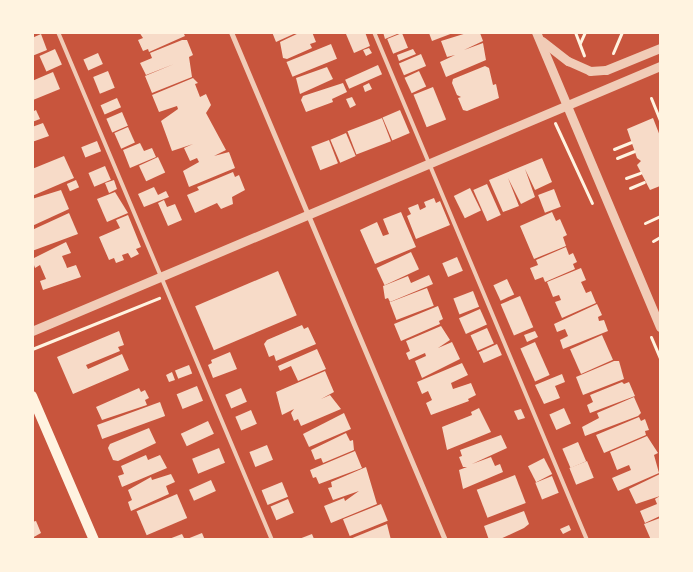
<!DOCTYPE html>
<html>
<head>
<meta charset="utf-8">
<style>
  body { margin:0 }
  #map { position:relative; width:693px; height:572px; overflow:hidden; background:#c8553d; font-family:Montserrat,sans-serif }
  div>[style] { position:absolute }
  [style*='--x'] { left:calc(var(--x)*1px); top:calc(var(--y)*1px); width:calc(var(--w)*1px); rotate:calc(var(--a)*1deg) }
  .building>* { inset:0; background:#f7dbc8; transform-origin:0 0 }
  .path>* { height:3px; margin:-1.5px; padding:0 1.5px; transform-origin:1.5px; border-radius:1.5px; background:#fff3e0 }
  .service>* { height:4px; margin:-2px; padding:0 2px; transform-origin:2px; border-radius:2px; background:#f1ccb7 }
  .minor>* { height:5px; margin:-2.5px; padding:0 2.5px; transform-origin:2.5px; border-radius:2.5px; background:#f1ccb7 }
  .tertiary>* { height:9px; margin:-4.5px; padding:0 4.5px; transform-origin:4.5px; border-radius:4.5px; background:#f1ccb7 }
  .secondary>* { height:10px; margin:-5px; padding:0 5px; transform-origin:5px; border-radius:5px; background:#fff3e0 }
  span { translate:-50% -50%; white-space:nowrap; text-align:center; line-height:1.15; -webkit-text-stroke:5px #fff3e0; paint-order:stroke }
  .frame { position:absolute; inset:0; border:34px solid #fff3e0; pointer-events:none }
</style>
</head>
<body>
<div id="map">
  <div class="building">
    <div style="clip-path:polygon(139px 32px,183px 32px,185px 36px,149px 52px,148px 49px,143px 51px,138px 40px,143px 38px)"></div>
    <div style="clip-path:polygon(272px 32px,298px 32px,276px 42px)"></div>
    <div style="clip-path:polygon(301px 32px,312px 32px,316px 42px,310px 44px,312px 48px,287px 59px,283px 58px,280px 42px)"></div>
    <div style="clip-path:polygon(350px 32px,365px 32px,370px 46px,354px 53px,346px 34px)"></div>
    <div style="clip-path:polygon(383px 32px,397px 32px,397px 34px,385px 39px)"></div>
    <div style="clip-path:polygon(470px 32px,480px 33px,483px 41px,464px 50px,483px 43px,486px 60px,446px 77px,440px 62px,455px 55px,447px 57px,441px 41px)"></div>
    <div style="left:402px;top:33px;width:16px;height:16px;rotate:68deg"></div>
    <div style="clip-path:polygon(429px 33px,453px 33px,432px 41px)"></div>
    <div style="clip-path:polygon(41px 34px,47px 50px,32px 56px,32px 38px)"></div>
    <div style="clip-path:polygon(182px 40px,187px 40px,193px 55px,189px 57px,192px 77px,152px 93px,145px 76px,174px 64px,146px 75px,140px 63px,152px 58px,150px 53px)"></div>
    <div style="left:331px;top:44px;width:16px;height:48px;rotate:68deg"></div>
    <div style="clip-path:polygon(369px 48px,372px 53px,366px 56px,363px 50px)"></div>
    <div style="left:55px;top:49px;width:17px;height:17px;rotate:66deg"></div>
    <div style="clip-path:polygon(413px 49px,416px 54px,399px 61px,397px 55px)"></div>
    <div style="left:98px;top:53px;width:12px;height:16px;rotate:66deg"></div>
    <div style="left:421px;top:54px;width:13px;height:24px;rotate:67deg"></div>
    <div style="left:378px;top:65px;width:10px;height:36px;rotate:66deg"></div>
    <div style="clip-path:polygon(485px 66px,489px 68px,493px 85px,496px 84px,499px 98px,467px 111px,463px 110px,458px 98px,461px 97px,457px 95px,452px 83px,453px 79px)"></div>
    <div style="clip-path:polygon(327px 67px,333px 79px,300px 94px,296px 78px)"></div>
    <div style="left:108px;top:71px;width:18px;height:16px;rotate:68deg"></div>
    <div style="left:419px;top:71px;width:17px;height:16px;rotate:65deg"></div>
    <div style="clip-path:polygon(53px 72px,60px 89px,33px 100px,32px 81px)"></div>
    <div style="clip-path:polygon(193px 78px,198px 83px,195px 84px,200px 97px,206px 94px,211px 105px,206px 113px,226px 150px,214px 156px,229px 152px,235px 168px,189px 187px,183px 171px,199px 162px,197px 158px,190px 161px,184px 148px,193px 144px,172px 151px,161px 121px,178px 109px,177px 106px,159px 112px,152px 95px)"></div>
    <div style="clip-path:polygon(343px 83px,347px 92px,332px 99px,333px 102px,306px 112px,301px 100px,303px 96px)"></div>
    <div style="clip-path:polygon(369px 83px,372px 89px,365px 92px,363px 86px)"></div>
    <div style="left:433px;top:87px;width:35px;height:21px;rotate:68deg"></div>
    <div style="clip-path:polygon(352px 97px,356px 105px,350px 108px,346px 99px)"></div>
    <div style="left:117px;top:98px;width:10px;height:18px;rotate:66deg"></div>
    <div style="clip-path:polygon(36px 110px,40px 119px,32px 122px,32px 112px)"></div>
    <div style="left:400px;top:110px;width:25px;height:19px;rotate:67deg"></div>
    <div style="left:122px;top:112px;width:15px;height:17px;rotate:67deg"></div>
    <div style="left:382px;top:118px;width:25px;height:37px;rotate:69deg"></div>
    <div style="clip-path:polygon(653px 118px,660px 136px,660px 186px,650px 190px,637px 165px,641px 161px,637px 158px,627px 129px)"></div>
    <div style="clip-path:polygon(43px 123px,49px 136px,32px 142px,32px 127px)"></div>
    <div style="left:128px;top:127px;width:17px;height:15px;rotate:66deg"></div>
    <div style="left:346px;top:133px;width:25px;height:17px;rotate:67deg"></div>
    <div style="left:329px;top:140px;width:25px;height:19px;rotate:69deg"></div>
    <div style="left:97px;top:141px;width:11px;height:17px;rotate:68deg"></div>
    <div style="clip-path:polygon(140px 143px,144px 151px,152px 148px,156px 157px,130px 168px,123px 150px)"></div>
    <div style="clip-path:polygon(64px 156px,74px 178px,32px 196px,32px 169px)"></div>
    <div style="left:158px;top:157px;width:17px;height:21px;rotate:65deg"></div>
    <div style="clip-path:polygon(542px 158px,552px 182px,535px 190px,525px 169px,535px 197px,521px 204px,508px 178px,519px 206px,503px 212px,489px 180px)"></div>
    <div style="left:105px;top:166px;width:15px;height:18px;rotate:67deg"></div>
    <div style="clip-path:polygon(233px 172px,235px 177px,239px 175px,245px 190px,232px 197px,233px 204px,221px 209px,217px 203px,195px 213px,187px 195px,199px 190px,197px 187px)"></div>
    <div style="left:76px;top:180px;width:8px;height:10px;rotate:67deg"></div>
    <div style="clip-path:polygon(114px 180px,117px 189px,109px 193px,105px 183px)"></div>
    <div style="left:487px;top:184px;width:34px;height:15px;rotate:66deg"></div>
    <div style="clip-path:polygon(154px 187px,158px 195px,166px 191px,169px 197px,144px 207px,138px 194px)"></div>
    <div style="left:470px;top:188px;width:25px;height:18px;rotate:64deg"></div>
    <div style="left:554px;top:189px;width:19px;height:17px;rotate:69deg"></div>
    <div style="clip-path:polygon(61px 190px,69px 209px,32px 226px,32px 199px)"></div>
    <div style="clip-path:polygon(115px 192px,128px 213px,107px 222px,97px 199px)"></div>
    <div style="clip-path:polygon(434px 198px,436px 203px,440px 201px,450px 225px,416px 239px,407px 216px,411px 214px,408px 208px,418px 204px,420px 210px,426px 207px,424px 202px)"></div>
    <div style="clip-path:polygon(164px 200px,167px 207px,175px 204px,182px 220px,168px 226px,158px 203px)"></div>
    <div style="clip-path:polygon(401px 212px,416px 247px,375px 264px,360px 230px,377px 222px,383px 236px,389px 234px,383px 219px)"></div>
    <div style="clip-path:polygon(552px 212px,556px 221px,560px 219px,567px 235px,563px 237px,566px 246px,534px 259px,520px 226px)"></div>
    <div style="clip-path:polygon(69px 213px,78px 234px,32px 251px,32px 230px)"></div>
    <div style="clip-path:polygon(128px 215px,141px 247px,136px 249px,139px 254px,131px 258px,128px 253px,122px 255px,124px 260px,116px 263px,114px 258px,109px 260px,99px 237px,120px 228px,116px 220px)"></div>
    <div style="clip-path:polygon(66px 242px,71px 253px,62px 256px,66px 265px,67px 268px,76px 265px,81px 277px,43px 290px,40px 281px,46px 279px,40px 265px,35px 268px,32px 259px)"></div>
    <div style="clip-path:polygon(566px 247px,569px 255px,573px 253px,577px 262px,573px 264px,575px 269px,545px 282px,543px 277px,535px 280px,530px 268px,538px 265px,536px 260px)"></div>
    <div style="left:411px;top:252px;width:19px;height:38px;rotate:65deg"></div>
    <div style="left:457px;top:257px;width:15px;height:16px;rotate:67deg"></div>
    <div style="clip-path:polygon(581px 268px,586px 280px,581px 282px,586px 293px,591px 291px,596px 303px,562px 318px,555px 302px,561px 300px,559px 295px,553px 297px,547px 282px)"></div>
    <div style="left:278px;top:271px;width:48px;height:90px;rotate:67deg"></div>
    <div style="clip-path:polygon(429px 275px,433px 284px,390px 302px,388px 298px,385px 299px,383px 286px,408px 276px,411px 283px)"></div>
    <div style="left:507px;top:279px;width:17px;height:15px;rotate:65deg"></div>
    <div style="left:427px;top:288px;width:19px;height:40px;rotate:69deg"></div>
    <div style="left:473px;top:291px;width:17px;height:21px;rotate:69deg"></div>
    <div style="left:520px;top:296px;width:34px;height:21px;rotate:67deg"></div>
    <div style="clip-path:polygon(597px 304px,602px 315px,598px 317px,599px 321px,604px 320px,608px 331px,563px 349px,560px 340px,568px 336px,565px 329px,557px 332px,554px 324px)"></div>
    <div style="clip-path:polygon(438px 306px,443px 319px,439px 321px,440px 324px,401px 341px,394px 324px)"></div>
    <div style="left:480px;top:309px;width:17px;height:23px;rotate:66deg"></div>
    <div style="clip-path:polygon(302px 325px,304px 329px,308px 327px,316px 344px,276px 361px,274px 355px,269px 357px,264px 344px,267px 340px)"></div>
    <div style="clip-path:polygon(441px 326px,450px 340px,438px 348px,452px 342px,460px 359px,422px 378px,415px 361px,426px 356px,425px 353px,409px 360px,406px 353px,410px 351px,406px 341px)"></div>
    <div style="left:487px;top:328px;width:17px;height:18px;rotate:66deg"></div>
    <div style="clip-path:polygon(119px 331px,124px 345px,118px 347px,120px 351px,86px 365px,88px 369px,122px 354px,129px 370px,73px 394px,57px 357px)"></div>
    <div style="clip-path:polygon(535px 331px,538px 337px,527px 342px,524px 335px)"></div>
    <div style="left:602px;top:335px;width:27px;height:35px;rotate:66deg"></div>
    <div style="left:535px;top:342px;width:36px;height:16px;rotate:66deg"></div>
    <div style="left:497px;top:344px;width:12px;height:20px;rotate:66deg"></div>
    <div style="clip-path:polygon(317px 349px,326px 369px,298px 381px,291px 366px,280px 371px,278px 366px)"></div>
    <div style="clip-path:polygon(230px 352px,237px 369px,213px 378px,208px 365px,212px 363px,211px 360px)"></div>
    <div style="clip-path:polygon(614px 361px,619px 361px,624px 379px,583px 395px,576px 377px)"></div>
    <div style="clip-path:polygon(462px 363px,468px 375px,451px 383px,453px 389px,471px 383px,476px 395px,468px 399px,469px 401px,431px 415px,426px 403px,432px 400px,428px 391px,422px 394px,417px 382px)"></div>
    <div style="left:189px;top:365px;width:9px;height:15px;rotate:69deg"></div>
    <div style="clip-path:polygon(325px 371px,334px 392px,321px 399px,330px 395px,341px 409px,301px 426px,298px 419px,294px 421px,291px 413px,294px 409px,282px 415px,276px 392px)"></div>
    <div style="clip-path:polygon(172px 372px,175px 380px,169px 382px,166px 375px)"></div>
    <div style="clip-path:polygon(562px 374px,565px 382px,555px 386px,560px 398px,544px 404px,535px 385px)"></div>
    <div style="clip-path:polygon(622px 382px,624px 384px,629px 382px,635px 396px,590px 413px,587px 405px,593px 402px,590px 395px)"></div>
    <div style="left:197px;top:386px;width:16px;height:22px;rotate:68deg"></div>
    <div style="clip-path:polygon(139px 388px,141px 392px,145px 390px,149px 398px,145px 400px,147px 405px,102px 420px,96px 407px)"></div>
    <div style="left:241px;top:388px;width:15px;height:17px;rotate:67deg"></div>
    <div style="clip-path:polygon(634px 397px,641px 413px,638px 416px,585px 436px,582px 427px,599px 418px,597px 413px)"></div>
    <div style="left:160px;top:402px;width:15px;height:67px;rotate:70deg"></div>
    <div style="clip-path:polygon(479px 408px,491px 432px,447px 450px,442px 427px,472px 415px,471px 412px)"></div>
    <div style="left:564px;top:408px;width:17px;height:16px;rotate:66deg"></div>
    <div style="clip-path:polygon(521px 409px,525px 418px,518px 420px,514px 411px)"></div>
    <div style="left:251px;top:410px;width:15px;height:17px;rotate:67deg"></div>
    <div style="clip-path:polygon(344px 413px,351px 429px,309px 447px,303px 434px)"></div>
    <div style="clip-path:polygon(639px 417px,641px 421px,645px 419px,649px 430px,645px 431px,646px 435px,604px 453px,596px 435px)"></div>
    <div style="left:208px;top:421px;width:14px;height:30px;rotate:65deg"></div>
    <div style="clip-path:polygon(149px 428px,156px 443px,118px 461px,113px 460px,108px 448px,110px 444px)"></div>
    <div style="clip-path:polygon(346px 433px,350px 441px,353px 440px,354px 450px,323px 463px,321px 458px,315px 460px,311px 450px)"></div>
    <div style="clip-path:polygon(501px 435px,507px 448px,472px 464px,491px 457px,495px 466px,500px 464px,503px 472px,463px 489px,459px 470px,467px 467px,463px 467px,459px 457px,462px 456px,460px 450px)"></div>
    <div style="clip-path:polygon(647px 436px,658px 453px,654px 455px,659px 473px,618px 491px,612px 478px,631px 470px,629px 465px,617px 470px,610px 452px)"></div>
    <div style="left:578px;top:442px;width:21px;height:17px;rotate:67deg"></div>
    <div style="left:267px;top:445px;width:16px;height:19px;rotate:68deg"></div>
    <div style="left:219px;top:448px;width:16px;height:29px;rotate:68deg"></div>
    <div style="clip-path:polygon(355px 451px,362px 468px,319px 484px,316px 477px,313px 478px,310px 470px)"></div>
    <div style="clip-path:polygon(146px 455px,148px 460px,160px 455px,167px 468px,122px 487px,118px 476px,124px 474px,121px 466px)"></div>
    <div style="left:544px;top:458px;width:18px;height:18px;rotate:63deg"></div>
    <div style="left:587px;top:461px;width:18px;height:19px;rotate:68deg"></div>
    <div style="clip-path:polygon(366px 467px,377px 504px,331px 523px,324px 506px,344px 498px,345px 501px,359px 491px,333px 500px,328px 488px,332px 487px,331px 482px)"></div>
    <div style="clip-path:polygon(171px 474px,175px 482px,166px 486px,169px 494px,131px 511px,128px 502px,132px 500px,128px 490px,151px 477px,152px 480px)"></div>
    <div style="clip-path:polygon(660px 474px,660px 496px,636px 504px,629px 489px)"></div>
    <div style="left:515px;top:475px;width:30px;height:41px;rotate:69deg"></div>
    <div style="left:552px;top:476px;width:18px;height:18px;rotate:68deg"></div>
    <div style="left:211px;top:480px;width:12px;height:24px;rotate:66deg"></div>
    <div style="left:282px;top:482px;width:16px;height:22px;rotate:68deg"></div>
    <div style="left:177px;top:494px;width:26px;height:44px;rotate:67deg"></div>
    <div style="clip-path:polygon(660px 496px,660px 516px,645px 523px,640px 511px,657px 504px,655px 499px)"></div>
    <div style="left:288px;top:499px;width:15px;height:19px;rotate:67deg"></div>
    <div style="left:381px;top:504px;width:18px;height:41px;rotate:68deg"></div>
    <div style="clip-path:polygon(524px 511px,529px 524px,524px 528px,498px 540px,489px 540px,484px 526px)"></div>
    <div style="clip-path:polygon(660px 518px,660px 538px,651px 540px,644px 524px)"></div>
    <div style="clip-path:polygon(36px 521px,41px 533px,32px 538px,32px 522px)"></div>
    <div style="clip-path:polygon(387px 524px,391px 540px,350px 540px,350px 539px)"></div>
    <div style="clip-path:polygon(569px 525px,571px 530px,563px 534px,560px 529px)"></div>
    <div style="clip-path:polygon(202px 533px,205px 540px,187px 540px,187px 539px)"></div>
    <div style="clip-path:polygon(182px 534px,185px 540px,169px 539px)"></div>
    <div style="clip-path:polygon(312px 534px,314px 539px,299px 539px)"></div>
  </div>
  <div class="path">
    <div style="--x:575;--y:32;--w:25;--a:69"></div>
    <div style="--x:580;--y:43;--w:12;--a:-66"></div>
    <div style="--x:613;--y:53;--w:23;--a:-67"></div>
    <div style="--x:651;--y:98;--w:24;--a:68"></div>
    <div style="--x:555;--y:123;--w:88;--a:65.2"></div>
    <div style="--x:614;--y:149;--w:18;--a:-22"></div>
    <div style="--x:617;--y:158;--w:18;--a:-22"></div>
    <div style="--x:626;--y:178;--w:15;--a:-20"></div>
    <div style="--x:630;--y:188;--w:15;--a:-23"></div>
    <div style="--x:645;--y:223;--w:17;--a:-25"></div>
    <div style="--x:653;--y:241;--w:8;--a:-30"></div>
    <div style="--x:651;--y:337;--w:23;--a:67"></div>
    <div style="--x:32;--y:349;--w:137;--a:-21.9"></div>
  </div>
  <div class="service">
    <div style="--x:58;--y:32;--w:551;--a:67.16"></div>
    <div style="--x:374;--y:32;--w:551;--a:67.25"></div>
  </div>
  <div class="minor">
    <div style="--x:231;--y:32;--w:551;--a:67.16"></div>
  </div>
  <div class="tertiary">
    <div style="--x:536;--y:32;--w:320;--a:67.2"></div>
    <div style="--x:542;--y:41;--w:33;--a:38"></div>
    <div style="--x:568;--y:61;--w:24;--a:24"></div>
    <div style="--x:590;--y:71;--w:16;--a:-4"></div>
    <div style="--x:606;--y:70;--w:58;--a:-22.2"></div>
    <div style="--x:32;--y:331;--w:682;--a:-22.88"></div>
  </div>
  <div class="secondary">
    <div style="--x:32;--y:396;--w:157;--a:66.7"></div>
  </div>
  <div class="frame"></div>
</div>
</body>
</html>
